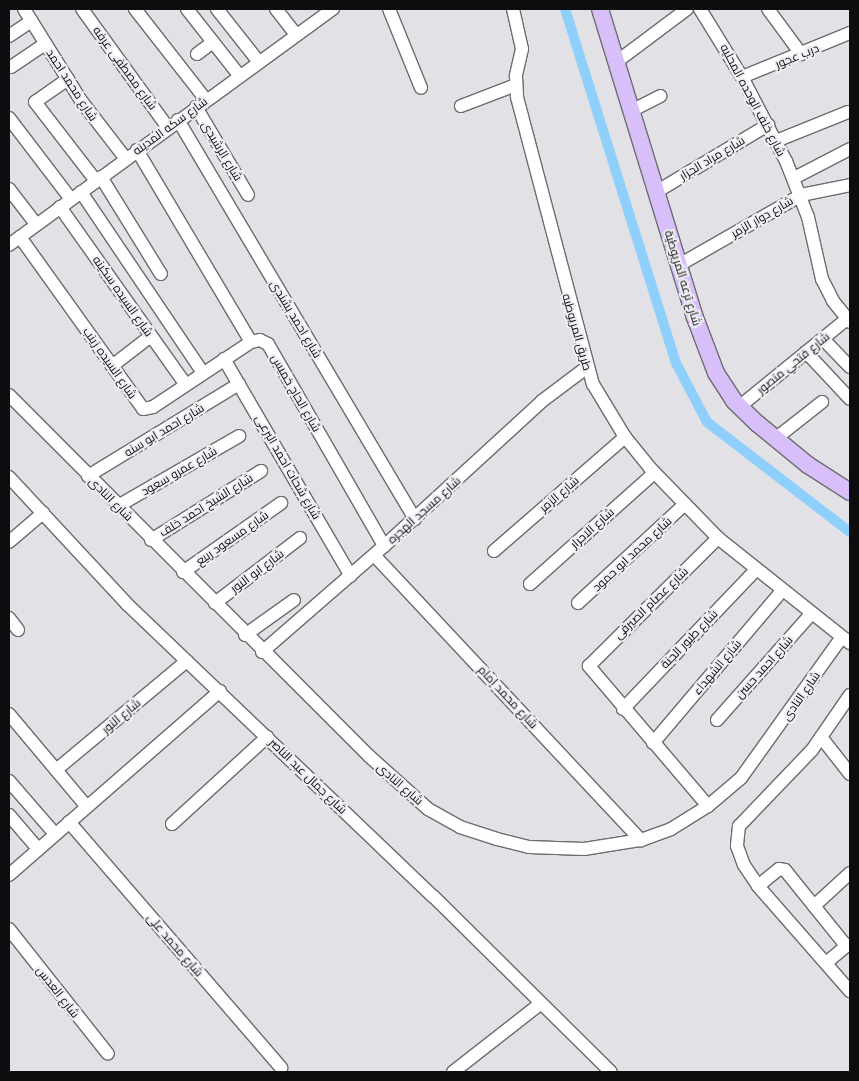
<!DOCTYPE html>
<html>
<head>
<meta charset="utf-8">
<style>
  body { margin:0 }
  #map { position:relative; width:859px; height:1081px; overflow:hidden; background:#e1e1e6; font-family:Mulish,Cairo,sans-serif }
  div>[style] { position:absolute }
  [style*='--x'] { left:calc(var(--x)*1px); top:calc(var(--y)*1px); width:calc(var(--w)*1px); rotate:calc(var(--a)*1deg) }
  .canal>* { height:10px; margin:-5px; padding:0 5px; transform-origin:5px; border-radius:5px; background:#8ecffc }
  .roads { filter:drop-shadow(1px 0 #6c6c70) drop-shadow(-1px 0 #6c6c70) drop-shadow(0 1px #6c6c70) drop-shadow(0 -1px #6c6c70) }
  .minor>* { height:12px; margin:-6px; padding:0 6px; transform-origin:6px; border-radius:6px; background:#fff }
  .major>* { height:16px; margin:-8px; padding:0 8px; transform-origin:8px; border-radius:8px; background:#d8bffa }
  span { translate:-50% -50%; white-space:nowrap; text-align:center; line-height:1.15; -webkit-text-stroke:4px #eeeff3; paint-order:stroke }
  .street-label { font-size:12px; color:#0d0d0f }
  .frame { position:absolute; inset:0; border:10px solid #0d0d0f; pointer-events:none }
</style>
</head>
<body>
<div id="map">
  <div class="canal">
    <div style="--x:565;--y:9;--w:371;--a:72.6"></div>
    <div style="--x:676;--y:363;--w:67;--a:62.3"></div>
    <div style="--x:707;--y:422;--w:180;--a:37.6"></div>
  </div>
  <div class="roads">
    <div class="minor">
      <div style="--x:24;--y:9;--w:110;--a:58.1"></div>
      <div style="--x:82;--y:102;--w:72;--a:52.3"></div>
      <div style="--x:82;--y:9;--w:147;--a:54.1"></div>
      <div style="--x:135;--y:9;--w:115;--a:52"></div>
      <div style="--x:187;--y:9;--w:84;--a:51.8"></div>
      <div style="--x:217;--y:9;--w:66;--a:51.7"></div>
      <div style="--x:276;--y:9;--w:33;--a:52"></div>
      <div style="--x:389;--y:9;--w:85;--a:67.9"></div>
      <div style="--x:513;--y:9;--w:41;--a:77.3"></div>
      <div style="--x:522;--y:49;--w:28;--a:103"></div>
      <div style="--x:516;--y:76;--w:21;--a:87"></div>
      <div style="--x:517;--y:97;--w:297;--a:75.2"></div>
      <div style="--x:593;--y:384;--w:62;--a:58.9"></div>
      <div style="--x:625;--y:437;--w:40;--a:51"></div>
      <div style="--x:650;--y:468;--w:98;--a:45.8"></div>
      <div style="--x:718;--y:538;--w:169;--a:38.5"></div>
      <div style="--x:700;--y:9;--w:80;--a:58.3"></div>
      <div style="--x:742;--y:77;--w:95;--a:62.4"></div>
      <div style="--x:786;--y:161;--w:60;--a:68.6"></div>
      <div style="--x:808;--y:217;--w:64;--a:77.3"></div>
      <div style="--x:822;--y:279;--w:25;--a:63"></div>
      <div style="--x:833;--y:301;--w:27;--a:51"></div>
      <div style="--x:768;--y:9;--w:56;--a:53.7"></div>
      <div style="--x:9;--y:36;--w:27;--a:-34"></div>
      <div style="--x:197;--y:54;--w:20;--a:-37"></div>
      <div style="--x:615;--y:63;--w:90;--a:-36.9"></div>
      <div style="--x:11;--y:67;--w:41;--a:-34.1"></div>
      <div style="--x:742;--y:77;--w:117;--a:-22.2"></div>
      <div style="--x:68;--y:79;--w:40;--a:145.1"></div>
      <div style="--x:35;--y:102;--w:100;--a:52.3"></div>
      <div style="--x:461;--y:106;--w:59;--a:-20.9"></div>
      <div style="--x:196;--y:107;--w:102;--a:59.4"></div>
      <div style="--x:631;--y:111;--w:33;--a:-27"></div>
      <div style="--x:9;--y:118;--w:102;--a:52.6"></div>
      <div style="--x:178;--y:120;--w:464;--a:59.3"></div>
      <div style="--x:776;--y:141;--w:78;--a:-21.9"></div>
      <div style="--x:137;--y:150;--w:223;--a:59.3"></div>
      <div style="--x:101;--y:177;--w:114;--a:58.3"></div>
      <div style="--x:794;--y:178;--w:63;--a:-27.4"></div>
      <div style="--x:9;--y:189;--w:44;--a:52.4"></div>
      <div style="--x:81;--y:192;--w:218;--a:56"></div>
      <div style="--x:656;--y:192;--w:131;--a:-30.9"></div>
      <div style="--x:60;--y:207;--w:218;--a:54.7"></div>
      <div style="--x:20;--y:237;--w:211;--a:54.4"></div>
      <div style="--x:143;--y:409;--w:10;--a:-11"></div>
      <div style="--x:153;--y:407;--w:118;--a:-33.6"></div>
      <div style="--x:251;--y:342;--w:9;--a:-13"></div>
      <div style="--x:260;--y:340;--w:9;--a:27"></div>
      <div style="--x:268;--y:344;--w:233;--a:60.1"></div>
      <div style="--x:9;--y:245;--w:401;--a:-36.1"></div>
      <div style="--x:679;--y:265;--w:141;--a:-29.8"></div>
      <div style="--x:801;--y:195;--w:50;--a:-11.5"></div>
      <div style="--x:823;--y:339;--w:39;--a:46"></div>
      <div style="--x:806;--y:352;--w:64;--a:46.9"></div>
      <div style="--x:224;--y:359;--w:251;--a:59.7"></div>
      <div style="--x:112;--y:366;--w:49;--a:-37.6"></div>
      <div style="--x:9;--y:395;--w:510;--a:45.08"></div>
      <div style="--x:369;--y:756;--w:79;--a:41.9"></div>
      <div style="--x:428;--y:809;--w:37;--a:29"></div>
      <div style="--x:460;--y:827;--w:39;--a:18"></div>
      <div style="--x:497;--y:839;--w:33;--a:14"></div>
      <div style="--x:529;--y:847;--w:55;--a:2.1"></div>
      <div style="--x:584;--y:849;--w:58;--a:-9"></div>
      <div style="--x:641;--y:840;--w:32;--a:-20"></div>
      <div style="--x:671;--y:829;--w:44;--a:-31.9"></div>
      <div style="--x:708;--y:806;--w:43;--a:-40.3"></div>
      <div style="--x:741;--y:778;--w:173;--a:-54.4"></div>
      <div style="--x:739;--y:407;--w:139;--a:-39.2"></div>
      <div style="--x:775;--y:439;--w:60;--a:-38.2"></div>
      <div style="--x:88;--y:476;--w:177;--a:-31.4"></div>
      <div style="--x:9;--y:477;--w:175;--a:47.1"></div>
      <div style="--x:128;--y:605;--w:422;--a:43.7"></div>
      <div style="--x:433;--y:896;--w:250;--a:44.7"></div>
      <div style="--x:118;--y:506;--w:140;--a:-30"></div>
      <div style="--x:151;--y:540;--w:130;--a:-32.1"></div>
      <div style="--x:9;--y:542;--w:45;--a:-40.5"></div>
      <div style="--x:494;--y:551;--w:174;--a:-41"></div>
      <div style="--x:374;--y:555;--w:391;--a:46.9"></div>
      <div style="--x:183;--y:572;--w:120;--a:-35.1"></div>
      <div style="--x:530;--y:584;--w:166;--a:-41.8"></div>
      <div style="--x:215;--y:603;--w:107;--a:-37.4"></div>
      <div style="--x:578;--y:603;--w:146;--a:-42.8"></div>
      <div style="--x:9;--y:618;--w:15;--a:53"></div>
      <div style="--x:245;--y:635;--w:60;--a:-35.5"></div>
      <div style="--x:262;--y:652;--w:162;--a:-41"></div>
      <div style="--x:384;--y:546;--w:214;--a:-42.5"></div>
      <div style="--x:542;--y:401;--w:55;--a:-36.9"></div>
      <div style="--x:850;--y:695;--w:67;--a:124.6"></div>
      <div style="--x:812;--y:750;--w:105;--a:133.8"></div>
      <div style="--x:739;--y:826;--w:20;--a:96"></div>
      <div style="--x:737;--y:846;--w:20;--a:70"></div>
      <div style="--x:744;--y:865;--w:25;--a:56"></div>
      <div style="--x:758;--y:886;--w:140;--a:48.8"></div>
      <div style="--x:623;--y:709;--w:192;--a:-46.3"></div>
      <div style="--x:9;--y:714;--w:121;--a:50"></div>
      <div style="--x:717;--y:720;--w:142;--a:-48.4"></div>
      <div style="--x:821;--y:737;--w:47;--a:51.9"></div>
      <div style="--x:653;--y:743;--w:199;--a:-49.7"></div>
      <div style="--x:56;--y:770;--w:170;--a:-39.8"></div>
      <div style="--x:9;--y:781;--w:70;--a:49"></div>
      <div style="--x:708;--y:806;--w:184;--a:-130.4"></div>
      <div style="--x:589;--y:666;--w:182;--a:-44.8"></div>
      <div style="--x:9;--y:815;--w:45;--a:49.5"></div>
      <div style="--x:69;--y:822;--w:325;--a:49.2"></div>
      <div style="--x:172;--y:824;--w:129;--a:-42.5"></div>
      <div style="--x:9;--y:875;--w:280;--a:-41.1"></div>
      <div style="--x:758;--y:886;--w:27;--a:-39"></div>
      <div style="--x:779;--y:869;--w:6;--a:9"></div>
      <div style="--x:785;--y:870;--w:94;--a:51.1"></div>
      <div style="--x:844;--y:943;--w:4;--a:76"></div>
      <div style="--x:845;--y:947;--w:23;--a:140"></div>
      <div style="--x:814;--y:906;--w:49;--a:-42.5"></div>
      <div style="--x:9;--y:929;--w:159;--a:51.6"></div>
      <div style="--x:453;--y:1072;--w:110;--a:-38"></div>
    </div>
    <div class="major">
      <div style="--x:600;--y:9;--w:320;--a:72.9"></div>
      <div style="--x:694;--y:315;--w:62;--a:69.2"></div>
      <div style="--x:716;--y:373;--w:33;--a:57"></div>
      <div style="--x:734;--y:401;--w:33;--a:44"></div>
      <div style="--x:758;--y:424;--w:65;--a:39.4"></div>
      <div style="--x:808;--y:465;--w:50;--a:32.7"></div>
    </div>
  </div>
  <div class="street-label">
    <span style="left:797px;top:56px;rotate:-22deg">درب عجور</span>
    <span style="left:125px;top:68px;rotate:54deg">شارع مصطفى عرفه</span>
    <span style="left:72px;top:85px;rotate:57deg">شارع محمد احمد</span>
    <span style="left:753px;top:100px;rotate:62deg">شارع خلف الوحده المحليه</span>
    <span style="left:170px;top:126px;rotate:-36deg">شارع سكه المدينه</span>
    <span style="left:222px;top:151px;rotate:59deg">شارع الرشيدى</span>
    <span style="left:712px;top:158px;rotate:-31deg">شارع مراد الجزار</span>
    <span style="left:762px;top:217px;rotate:-30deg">شارع دوار الزمر</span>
    <span style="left:683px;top:278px;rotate:73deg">شارع ترعه المريوطية</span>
    <span style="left:123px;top:296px;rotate:55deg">شارع السيده سكينه</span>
    <span style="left:296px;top:319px;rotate:59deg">شارع احمد بشندى</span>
    <span style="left:577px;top:332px;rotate:74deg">طريق المريوطيه</span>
    <span style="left:110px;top:363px;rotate:55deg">شارع السيده زينب</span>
    <span style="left:793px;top:363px;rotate:-39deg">شارع فتحي منصور</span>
    <span style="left:296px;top:393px;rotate:60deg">شارع الحاج خميس</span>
    <span style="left:164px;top:430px;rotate:-31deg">شارع احمد ابو سنه</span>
    <span style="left:288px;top:467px;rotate:60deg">شارع شحات احمد البرعى</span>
    <span style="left:179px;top:471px;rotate:-30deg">شارع عمرو سعود</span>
    <span style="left:559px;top:494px;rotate:-41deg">شارع الزمر</span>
    <span style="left:111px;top:499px;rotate:45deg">شارع النادى</span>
    <span style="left:206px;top:505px;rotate:-32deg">شارع الشيخ احمد خلف</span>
    <span style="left:424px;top:510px;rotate:-42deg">شارع مسجد الهجره</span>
    <span style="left:592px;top:528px;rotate:-42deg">شارع الاحرار</span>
    <span style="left:232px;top:538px;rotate:-35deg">شارع مسعود ربيع</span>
    <span style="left:632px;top:554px;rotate:-43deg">شارع محمد ابو حمود</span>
    <span style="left:257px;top:571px;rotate:-37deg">شارع ابو النور</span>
    <span style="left:651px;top:603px;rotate:-44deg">شارع عصام الصيرفى</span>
    <span style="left:689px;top:639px;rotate:-46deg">شارع طيور الجنة</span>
    <span style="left:717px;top:667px;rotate:-50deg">شارع الشهداء</span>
    <span style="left:764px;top:667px;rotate:-48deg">شارع احمد حسن</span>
    <span style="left:801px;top:696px;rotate:-55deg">شارع النادى</span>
    <span style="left:508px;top:697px;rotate:47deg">شارع محمد إمام</span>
    <span style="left:121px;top:716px;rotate:-40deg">شارع النور</span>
    <span style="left:308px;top:776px;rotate:44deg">شارع جمال عبد الناصر</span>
    <span style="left:400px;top:784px;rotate:41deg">شارع النادى</span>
    <span style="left:175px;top:945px;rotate:49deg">شارع محمد على</span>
    <span style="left:58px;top:992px;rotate:52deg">شارع العدس</span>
  </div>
  <div class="frame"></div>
</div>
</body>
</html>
